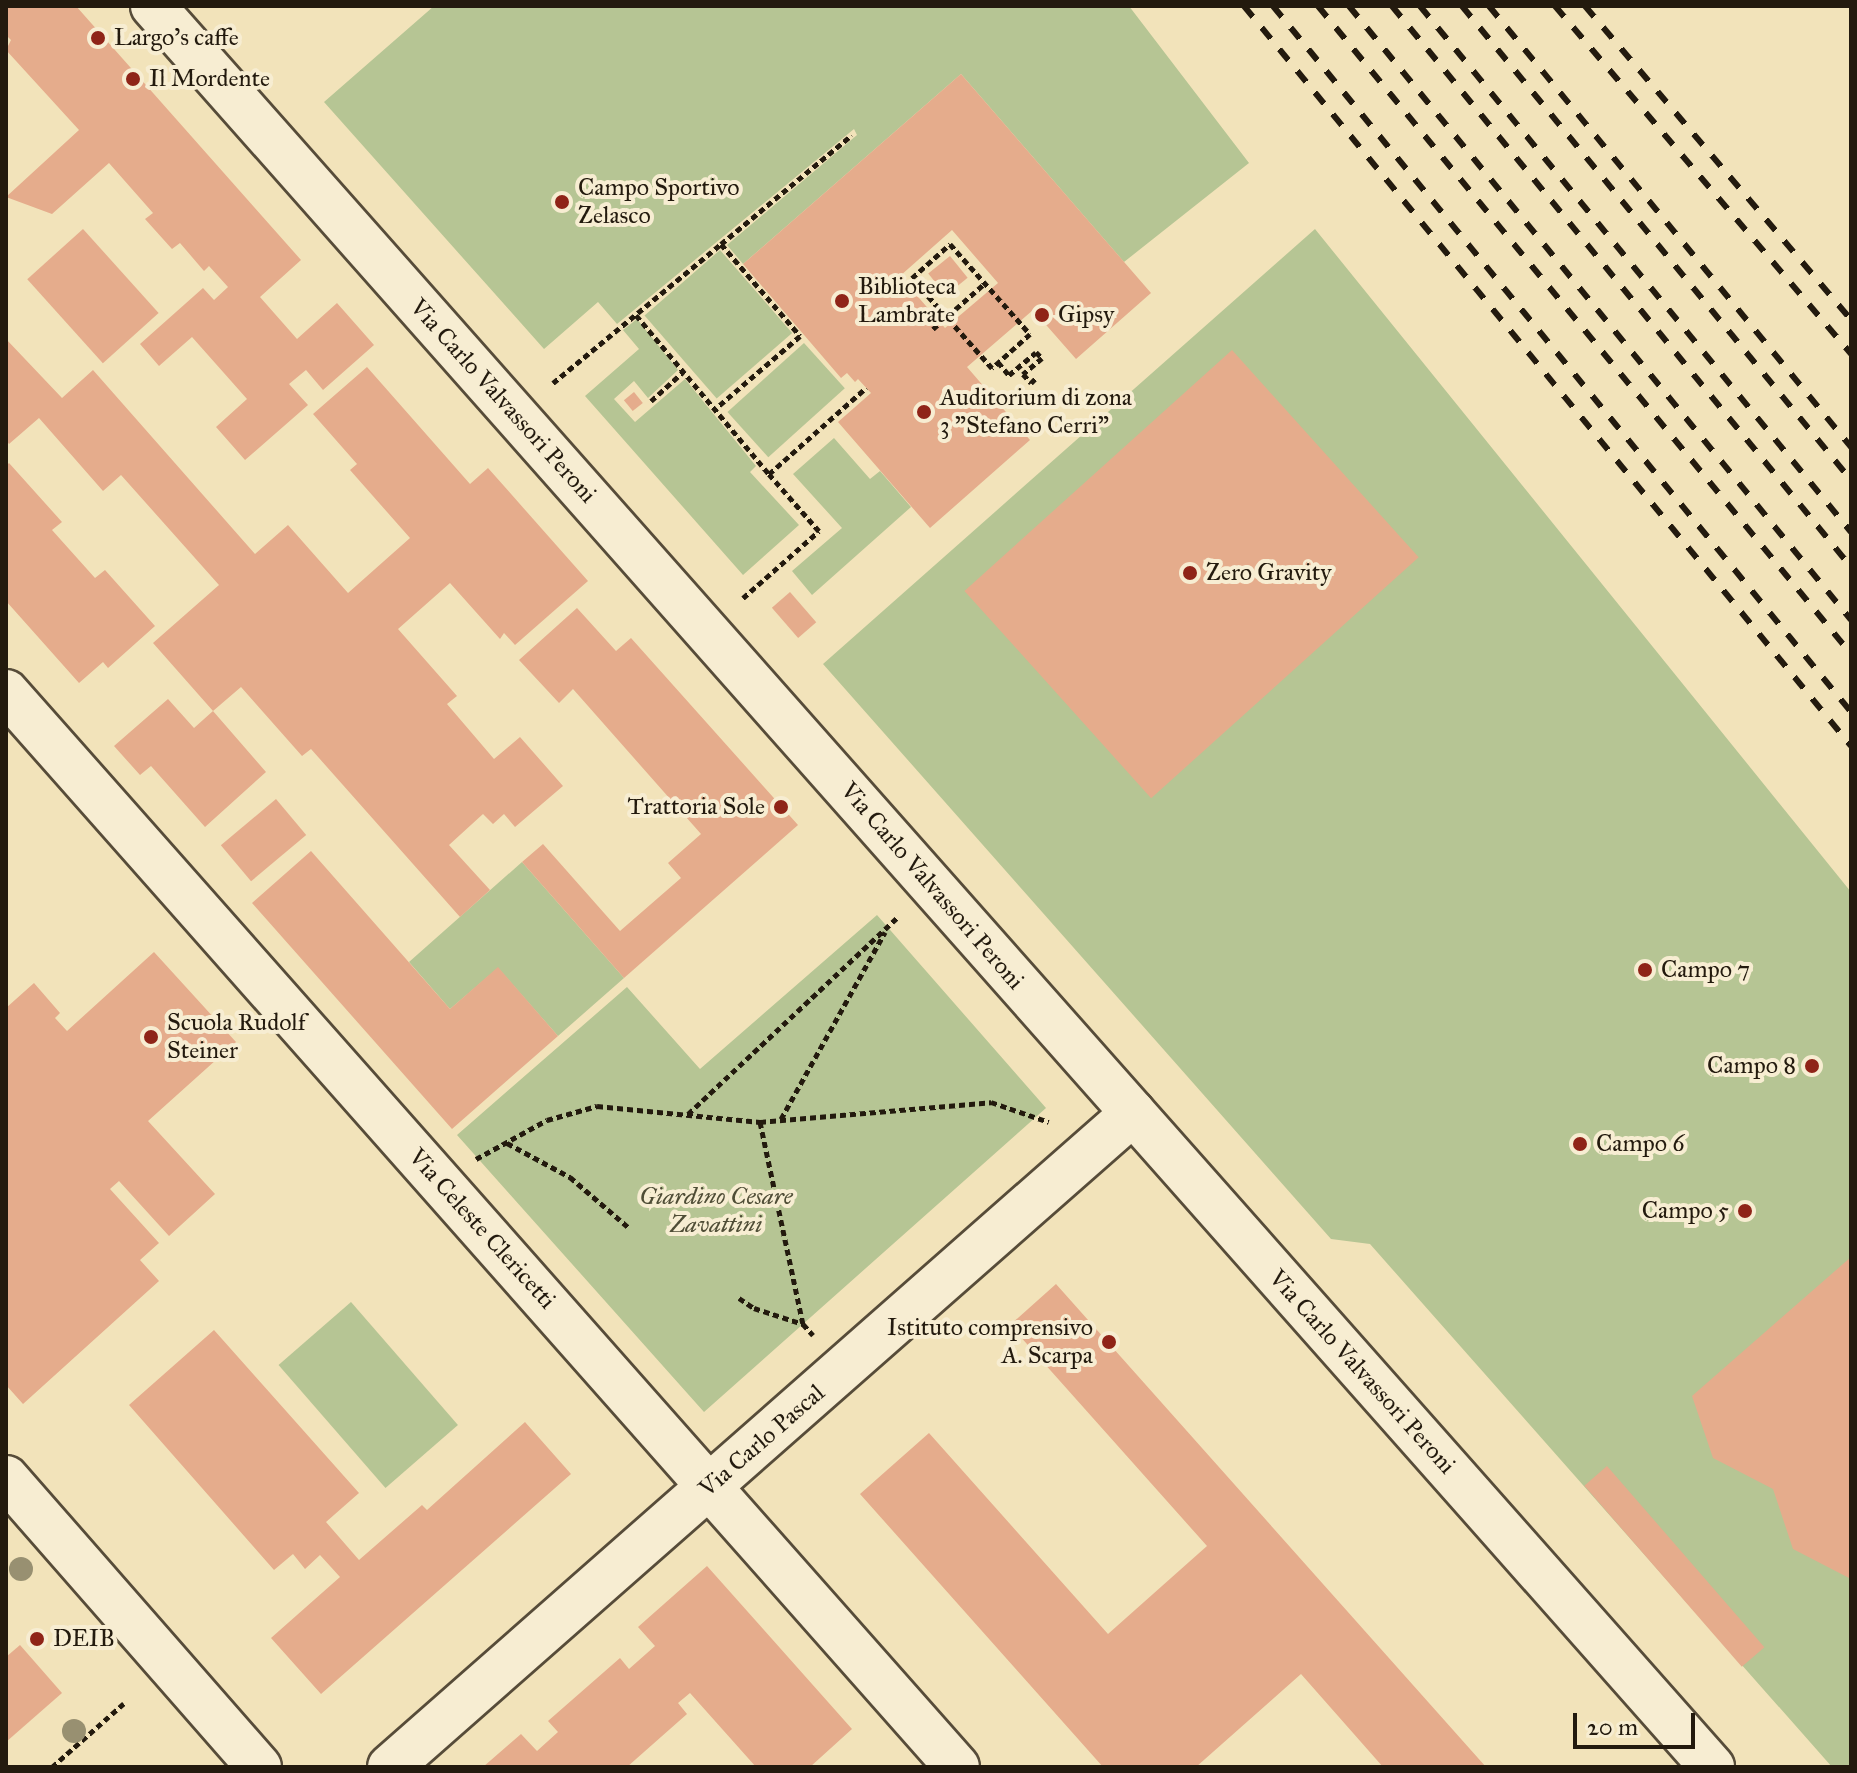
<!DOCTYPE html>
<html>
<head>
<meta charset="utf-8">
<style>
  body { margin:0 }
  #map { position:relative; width:1857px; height:1773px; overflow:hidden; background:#f2e3ba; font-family:"IM FELL Great Primer",serif }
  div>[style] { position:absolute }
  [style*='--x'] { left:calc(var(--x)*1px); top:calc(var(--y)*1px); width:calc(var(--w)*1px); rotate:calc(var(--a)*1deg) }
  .green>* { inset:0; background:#b6c594; transform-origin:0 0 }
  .building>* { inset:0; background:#e5ac8c; transform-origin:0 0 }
  .path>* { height:5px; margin-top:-2.5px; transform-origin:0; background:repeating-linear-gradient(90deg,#231a0e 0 6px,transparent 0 10px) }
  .roads { filter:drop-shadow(2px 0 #574c39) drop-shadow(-2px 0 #574c39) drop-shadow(0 2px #574c39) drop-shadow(0 -2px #574c39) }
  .minor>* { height:44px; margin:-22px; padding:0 22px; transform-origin:22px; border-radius:22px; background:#f7edd2 }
  .rail>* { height:6px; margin-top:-3px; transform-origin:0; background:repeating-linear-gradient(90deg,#231a0e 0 14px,transparent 0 28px) }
  .trees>* { width:24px; height:24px; margin:-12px; border-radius:50%; background:#989071 }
  .dots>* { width:22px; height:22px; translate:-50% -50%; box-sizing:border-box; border:4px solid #f7edd2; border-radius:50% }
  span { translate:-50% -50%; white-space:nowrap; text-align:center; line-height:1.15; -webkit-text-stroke:8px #f7edd2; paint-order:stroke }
  .poi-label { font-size:24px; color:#231a0e }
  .left { translate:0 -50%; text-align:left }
  .right { translate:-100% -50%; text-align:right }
  .street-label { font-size:24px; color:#231a0e }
  .park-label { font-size:24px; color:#4f4d36; font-style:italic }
  .frame { position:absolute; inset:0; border:8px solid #231a0e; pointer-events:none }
  .scale { position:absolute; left:1573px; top:1713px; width:122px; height:36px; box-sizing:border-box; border:4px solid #231a0e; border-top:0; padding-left:10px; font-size:24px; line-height:28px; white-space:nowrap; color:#231a0e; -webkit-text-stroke:6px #f7edd2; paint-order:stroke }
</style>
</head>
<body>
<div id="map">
  <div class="green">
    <div style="clip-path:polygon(434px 6px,1129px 6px,1249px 163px,1124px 262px,961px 74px,743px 264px,727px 245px,857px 135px,854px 129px,617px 324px,598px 302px,544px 349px,324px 102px)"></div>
    <div style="clip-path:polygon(1315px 229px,1851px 892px,1851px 1767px,1832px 1767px,1370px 1244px,1331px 1239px,823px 664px)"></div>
    <div style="left:720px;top:250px;width:110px;height:100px;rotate:49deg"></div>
    <div style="clip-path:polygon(637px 319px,678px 370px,648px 398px,634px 381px,614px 399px,635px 422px,685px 379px,756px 466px,750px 472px,799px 525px,743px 575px,585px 396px,639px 349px,623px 330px)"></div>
    <div style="left:804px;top:343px;width:61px;height:103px;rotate:48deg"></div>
    <div style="clip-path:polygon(834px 438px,870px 479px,880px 471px,911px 507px,812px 595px,792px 571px,842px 528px,793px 474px)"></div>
    <div style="clip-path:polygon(522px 862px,624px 978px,558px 1036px,498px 968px,450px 1009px,409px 962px)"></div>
    <div style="clip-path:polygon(877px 915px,1046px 1108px,704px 1412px,457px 1135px,627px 987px,700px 1069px)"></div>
    <div style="left:351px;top:1302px;width:163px;height:96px;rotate:49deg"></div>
  </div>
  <div class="building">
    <div style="clip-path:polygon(6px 6px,76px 6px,301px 260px,260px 297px,297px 339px,337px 303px,374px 345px,323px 390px,306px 370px,289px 384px,308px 405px,245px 460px,216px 427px,247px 399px,192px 337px,159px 366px,140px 344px,203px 288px,214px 300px,228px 287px,209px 266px,204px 271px,180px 243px,172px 249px,145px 219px,153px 213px,109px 163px,52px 214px,6px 197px,79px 130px,6px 50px,11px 40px,6px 35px)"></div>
    <div style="clip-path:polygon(evenodd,961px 74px,1151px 293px,1076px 359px,1033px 310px,967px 367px,1030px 440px,930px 528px,838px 422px,871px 393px,858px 379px,855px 382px,847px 373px,841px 378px,743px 264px,961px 74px,952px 230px,998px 283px,945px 328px,900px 276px,952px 230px)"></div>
    <div style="left:83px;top:229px;width:113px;height:75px;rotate:48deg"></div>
    <div style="left:950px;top:256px;width:28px;height:28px;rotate:51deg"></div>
    <div style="clip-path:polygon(6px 339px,62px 398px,93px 370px,255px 554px,288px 525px,348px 593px,410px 538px,350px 470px,357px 464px,313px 414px,367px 367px,470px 484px,488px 468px,588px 581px,515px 645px,504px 633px,500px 639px,450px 583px,398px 629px,457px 696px,447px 704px,494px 759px,520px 737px,563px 786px,515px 827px,504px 814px,493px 824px,483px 814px,449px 845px,490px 890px,460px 917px,311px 749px,302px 756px,241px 687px,213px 711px,266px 772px,205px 827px,151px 766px,140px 775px,114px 746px,168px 699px,194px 728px,213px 711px,153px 643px,219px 585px,121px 475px,103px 491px,39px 418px,9px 444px,6px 440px)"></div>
    <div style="left:1232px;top:350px;width:279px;height:360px;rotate:48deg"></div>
    <div style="left:634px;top:392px;width:14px;height:13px;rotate:51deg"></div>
    <div style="clip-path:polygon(9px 463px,62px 522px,52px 530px,95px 578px,105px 570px,155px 626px,108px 668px,103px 662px,79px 683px,6px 601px,6px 466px)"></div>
    <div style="left:790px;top:592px;width:40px;height:24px;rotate:49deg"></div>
    <div style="clip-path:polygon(577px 608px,616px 651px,631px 638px,798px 825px,624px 978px,522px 862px,543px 844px,620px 931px,681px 878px,668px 863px,701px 834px,573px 689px,559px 703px,519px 660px)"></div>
    <div style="left:276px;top:799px;width:47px;height:72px;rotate:50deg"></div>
    <div style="clip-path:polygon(311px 851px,450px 1009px,498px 967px,558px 1036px,452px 1129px,252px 903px)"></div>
    <div style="clip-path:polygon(154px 952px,236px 1042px,148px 1121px,215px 1194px,169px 1236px,119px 1181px,110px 1189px,159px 1243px,140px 1260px,159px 1281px,23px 1404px,6px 1385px,6px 1008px,34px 983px,60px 1013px,55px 1018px,67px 1031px)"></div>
    <div style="clip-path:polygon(1851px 1257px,1851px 1579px,1793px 1549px,1773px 1489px,1713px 1458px,1692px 1396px)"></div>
    <div style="clip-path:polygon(1056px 1284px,1486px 1767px,1383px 1767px,1301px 1674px,1196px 1767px,1103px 1767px,860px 1494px,929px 1433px,1108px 1634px,1207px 1546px,1010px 1325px)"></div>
    <div style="clip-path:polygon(214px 1330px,359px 1493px,326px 1522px,359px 1560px,422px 1505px,427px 1510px,525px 1422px,571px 1474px,321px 1694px,271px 1638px,340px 1577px,320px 1555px,305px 1569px,293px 1554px,274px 1570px,129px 1405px)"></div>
    <div style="left:1607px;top:1466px;width:240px;height:30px;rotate:49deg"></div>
    <div style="clip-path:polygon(707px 1566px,852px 1729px,810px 1767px,756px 1767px,690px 1693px,678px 1703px,687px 1714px,627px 1767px,483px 1767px,521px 1734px,537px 1751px,558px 1732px,548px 1721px,620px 1658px,629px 1669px,655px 1646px,638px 1627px)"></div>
    <div style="clip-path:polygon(20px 1645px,62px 1693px,6px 1742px,6px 1657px)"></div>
  </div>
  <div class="path">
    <div style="--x:721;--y:244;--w:170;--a:-39.8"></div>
    <div style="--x:950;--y:244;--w:120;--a:48.4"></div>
    <div style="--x:1030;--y:334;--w:51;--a:138.2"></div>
    <div style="--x:992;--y:368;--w:120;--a:-131.6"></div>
    <div style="--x:912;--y:278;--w:51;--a:-41.8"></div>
    <div style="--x:636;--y:315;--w:207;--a:50.1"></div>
    <div style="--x:933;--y:329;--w:69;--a:-41.5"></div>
    <div style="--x:998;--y:362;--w:17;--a:50"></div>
    <div style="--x:1009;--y:375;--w:35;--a:-40"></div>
    <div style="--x:1036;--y:352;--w:8;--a:45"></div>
    <div style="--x:1042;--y:358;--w:25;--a:140"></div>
    <div style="--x:1023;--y:374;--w:12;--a:48"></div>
    <div style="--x:1031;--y:383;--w:8;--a:-45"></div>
    <div style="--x:553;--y:383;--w:218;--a:-39.6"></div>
    <div style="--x:721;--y:244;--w:121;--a:49.3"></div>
    <div style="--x:800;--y:336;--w:113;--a:139.3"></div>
    <div style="--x:651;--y:401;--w:43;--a:-42.2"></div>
    <div style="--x:743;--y:598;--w:101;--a:-41.4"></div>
    <div style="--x:819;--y:531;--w:76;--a:-131.3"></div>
    <div style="--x:769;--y:474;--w:130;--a:-41.6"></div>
    <div style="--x:688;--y:1114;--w:288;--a:-43.2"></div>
    <div style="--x:781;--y:1119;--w:214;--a:-60.9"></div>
    <div style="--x:760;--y:1122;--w:207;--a:78"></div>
    <div style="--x:507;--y:1143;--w:72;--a:28.4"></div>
    <div style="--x:570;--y:1177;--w:78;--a:40.8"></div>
    <div style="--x:476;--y:1159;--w:81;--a:-28.8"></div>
    <div style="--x:547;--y:1120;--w:52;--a:-15.6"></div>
    <div style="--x:597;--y:1106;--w:164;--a:5.6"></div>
    <div style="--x:760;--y:1122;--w:232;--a:-4.9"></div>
    <div style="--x:991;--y:1102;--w:61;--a:19"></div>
    <div style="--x:739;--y:1298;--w:18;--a:34"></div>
    <div style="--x:754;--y:1308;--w:52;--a:18.1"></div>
    <div style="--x:803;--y:1324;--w:15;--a:48"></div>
    <div style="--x:52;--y:1767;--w:96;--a:-41.6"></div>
  </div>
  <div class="roads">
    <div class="minor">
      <div style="--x:153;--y:6;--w:2352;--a:48.48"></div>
      <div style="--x:6;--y:692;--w:1435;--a:48.5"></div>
      <div style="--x:6;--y:1478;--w:384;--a:48.8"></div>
      <div style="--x:390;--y:1767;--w:990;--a:-41.35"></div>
    </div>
  </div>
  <div class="rail">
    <div style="--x:1244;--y:6;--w:957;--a:50.64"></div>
    <div style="--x:1273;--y:6;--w:912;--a:50.69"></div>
    <div style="--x:1318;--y:6;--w:839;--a:50.56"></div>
    <div style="--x:1349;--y:6;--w:793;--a:50.73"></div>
    <div style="--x:1392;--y:6;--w:725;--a:50.71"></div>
    <div style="--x:1420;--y:6;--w:680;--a:50.67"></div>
    <div style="--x:1462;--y:6;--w:613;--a:50.63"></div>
    <div style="--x:1489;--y:6;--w:571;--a:50.62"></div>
    <div style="--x:1555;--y:6;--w:457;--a:49.6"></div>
    <div style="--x:1585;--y:6;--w:412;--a:49.7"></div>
  </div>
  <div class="trees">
    <div style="left:21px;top:1569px"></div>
    <div style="left:74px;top:1731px"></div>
  </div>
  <div class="dots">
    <div style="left:98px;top:38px;background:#8f2418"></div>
    <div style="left:133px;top:79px;background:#8f2418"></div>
    <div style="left:562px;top:202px;background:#8f2418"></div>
    <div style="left:842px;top:301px;background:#8f2418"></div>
    <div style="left:1042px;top:315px;background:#8f2418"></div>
    <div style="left:924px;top:412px;background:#8f2418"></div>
    <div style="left:1190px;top:573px;background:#8f2418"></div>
    <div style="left:781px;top:807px;background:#8f2418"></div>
    <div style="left:1645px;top:970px;background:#8f2418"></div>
    <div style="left:151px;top:1037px;background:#8f2418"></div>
    <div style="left:1812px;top:1066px;background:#8f2418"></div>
    <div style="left:1580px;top:1144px;background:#8f2418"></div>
    <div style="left:1745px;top:1211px;background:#8f2418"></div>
    <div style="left:1109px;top:1342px;background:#8f2418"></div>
    <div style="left:37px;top:1639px;background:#8f2418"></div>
  </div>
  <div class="poi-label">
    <span class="left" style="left:114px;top:38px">Largo's caffe</span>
    <span class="left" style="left:149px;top:79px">Il Mordente</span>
    <span class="left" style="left:578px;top:202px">Campo Sportivo<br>Zelasco</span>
    <span class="left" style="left:858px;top:301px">Biblioteca<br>Lambrate</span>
    <span class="left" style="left:1058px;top:315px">Gipsy</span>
    <span class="left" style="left:940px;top:412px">Auditorium di zona<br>3 "Stefano Cerri"</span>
    <span class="left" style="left:1206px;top:573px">Zero Gravity</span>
    <span class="right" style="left:765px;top:807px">Trattoria Sole</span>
    <span class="left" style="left:1661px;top:970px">Campo 7</span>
    <span class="left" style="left:167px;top:1037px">Scuola Rudolf<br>Steiner</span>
    <span class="right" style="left:1796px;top:1066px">Campo 8</span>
    <span class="left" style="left:1596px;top:1144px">Campo 6</span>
    <span class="right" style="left:1729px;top:1211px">Campo 5</span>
    <span class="right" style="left:1093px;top:1342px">Istituto comprensivo<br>A. Scarpa</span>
    <span class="left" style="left:53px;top:1639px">DEIB</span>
  </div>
  <div class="street-label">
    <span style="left:503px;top:401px;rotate:48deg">Via Carlo Valvassori Peroni</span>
    <span style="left:932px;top:886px;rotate:49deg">Via Carlo Valvassori Peroni</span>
    <span style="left:482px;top:1229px;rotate:48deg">Via Celeste Clericetti</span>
    <span style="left:1362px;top:1372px;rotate:48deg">Via Carlo Valvassori Peroni</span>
    <span style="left:762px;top:1441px;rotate:-41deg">Via Carlo Pascal</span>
  </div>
  <div class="park-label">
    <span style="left:716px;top:1211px">Giardino Cesare<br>Zavattini</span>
  </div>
  <div class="frame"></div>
  <div class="scale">20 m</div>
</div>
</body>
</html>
